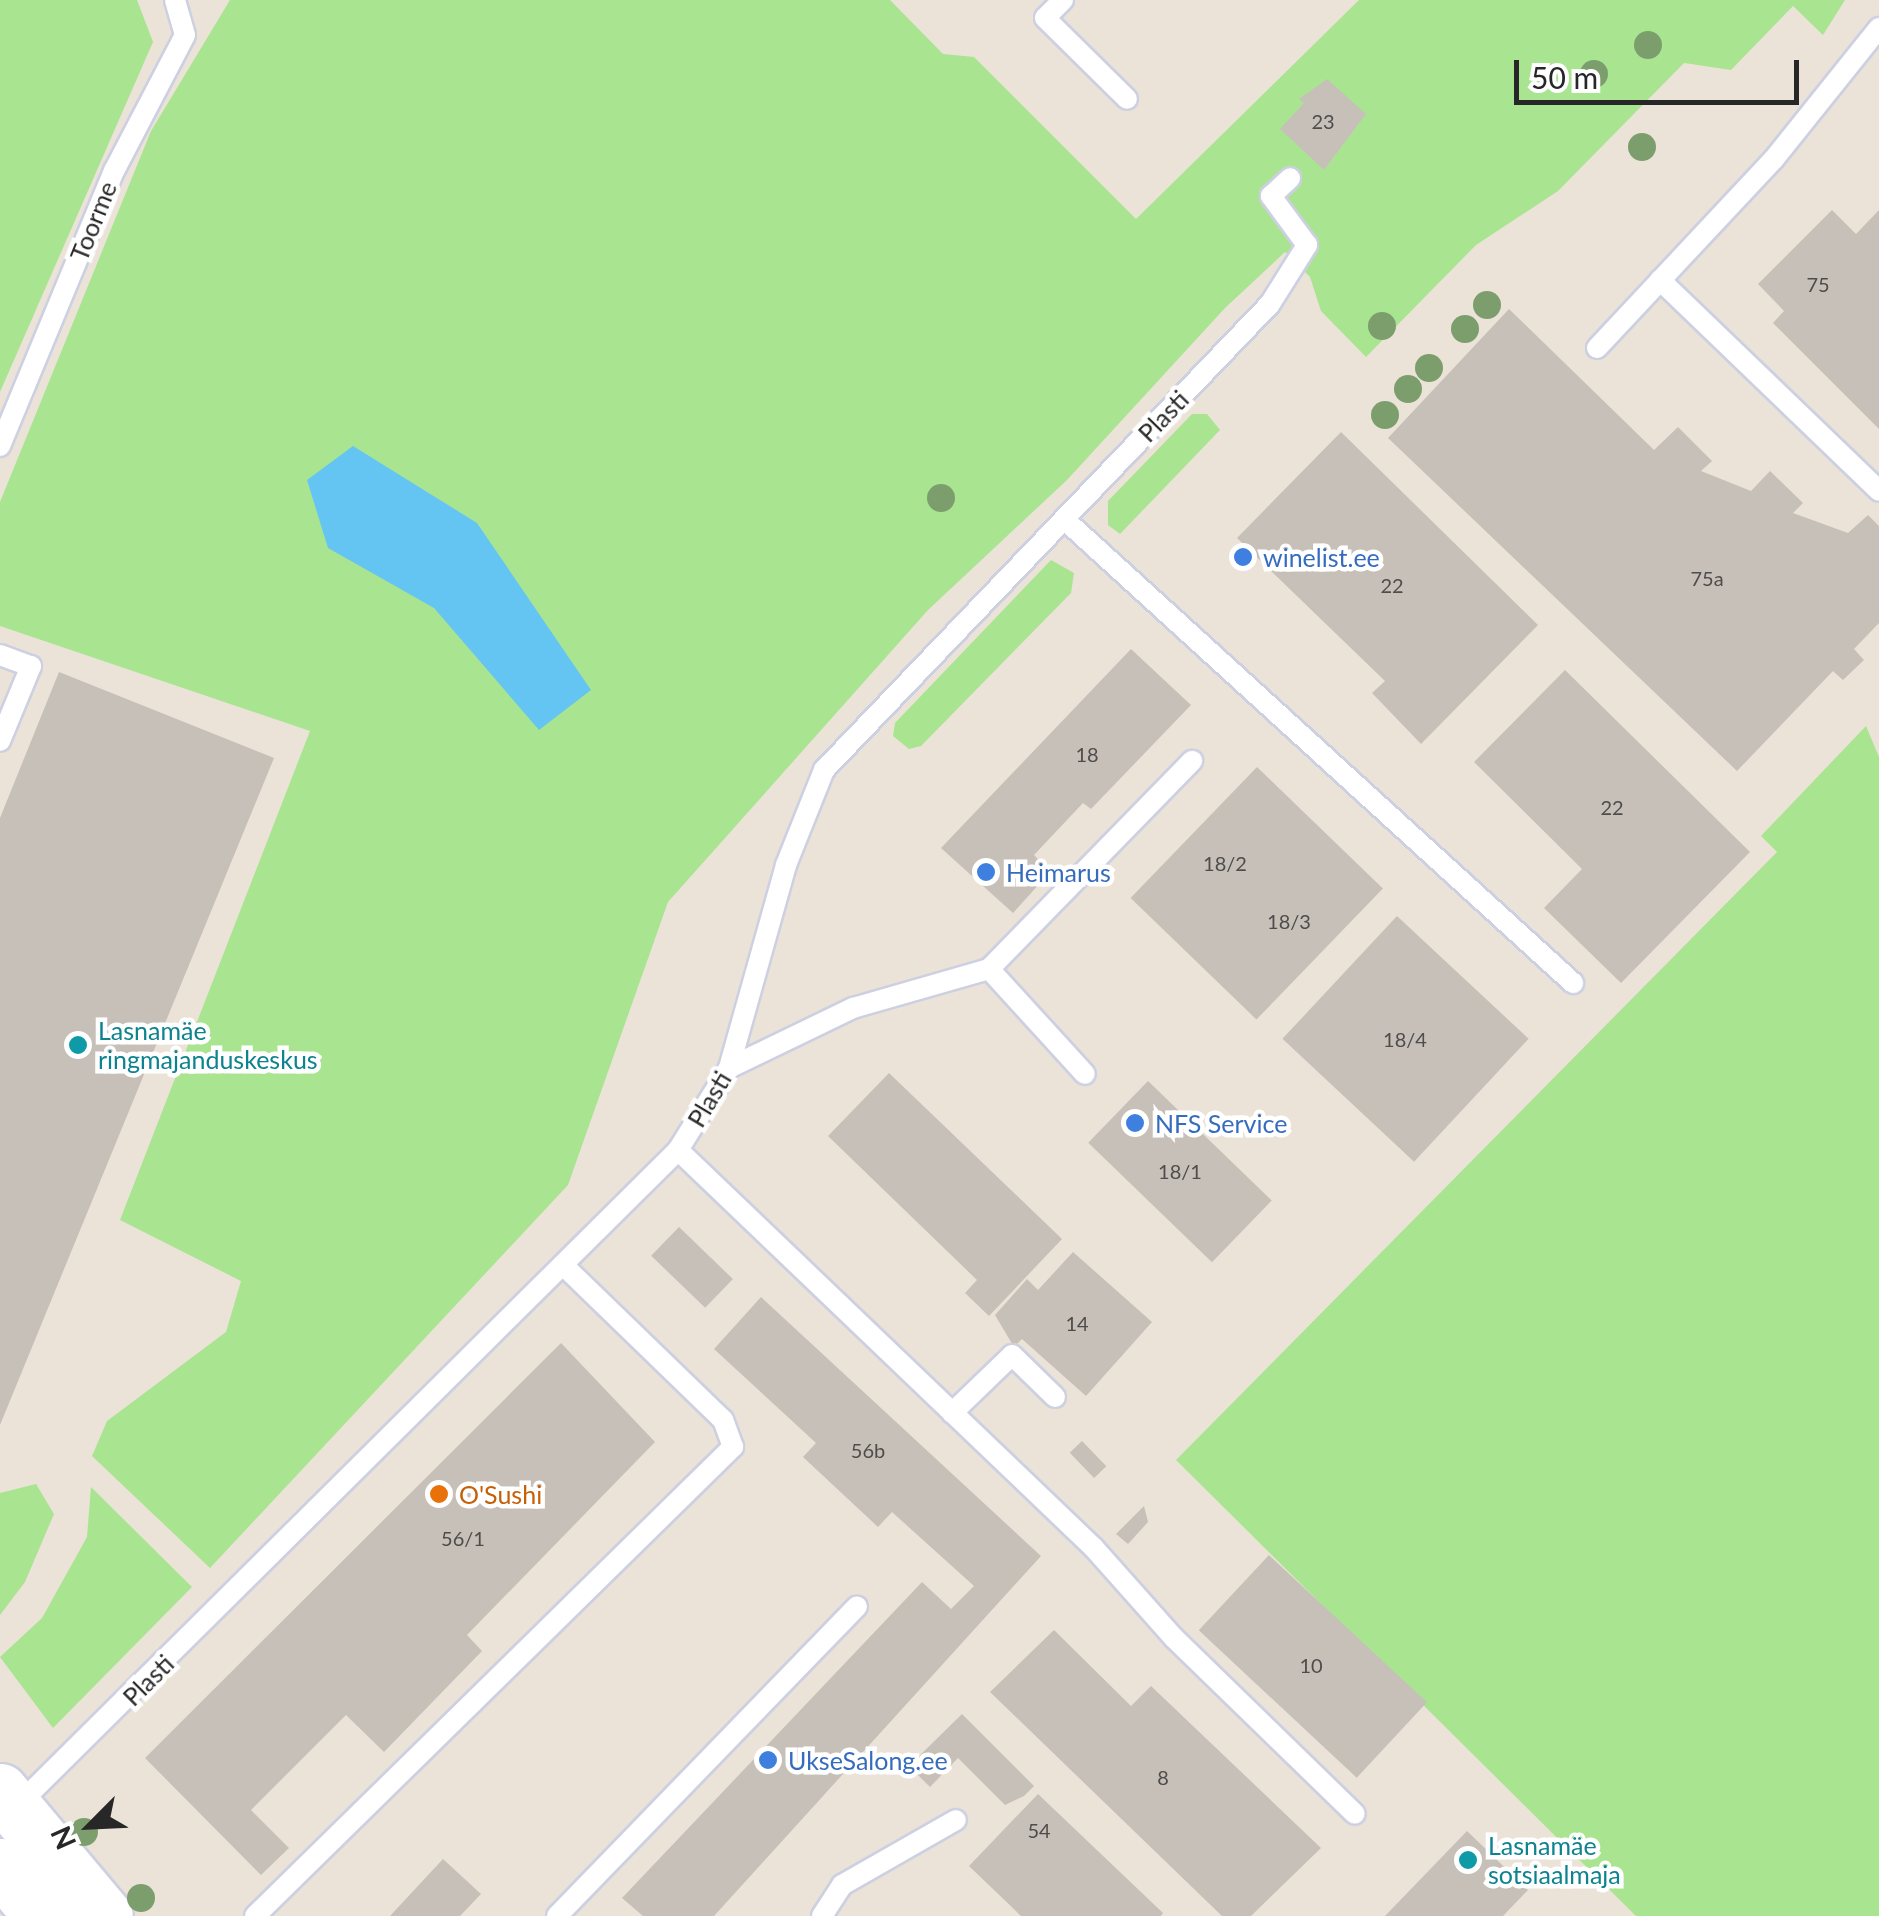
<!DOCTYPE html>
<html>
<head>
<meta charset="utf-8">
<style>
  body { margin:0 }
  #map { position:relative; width:1879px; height:1916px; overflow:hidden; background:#ebe3d8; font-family:Lato,sans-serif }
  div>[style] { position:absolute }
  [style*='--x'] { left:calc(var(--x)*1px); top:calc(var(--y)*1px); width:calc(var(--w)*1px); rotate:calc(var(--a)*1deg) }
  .green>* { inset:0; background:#a9e491 }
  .water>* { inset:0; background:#65c5f2 }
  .building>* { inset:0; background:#c6c0b8; transform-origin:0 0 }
  .roads { filter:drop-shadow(2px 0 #cdd0e1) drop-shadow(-2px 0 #cdd0e1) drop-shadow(0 2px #cdd0e1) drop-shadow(0 -2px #cdd0e1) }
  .service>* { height:20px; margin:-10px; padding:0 10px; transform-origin:10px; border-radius:10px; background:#fff }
  .secondary>* { height:55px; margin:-27.5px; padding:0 27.5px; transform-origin:27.5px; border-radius:27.5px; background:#fff }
  .trees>* { width:28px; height:28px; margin:-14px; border-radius:50%; background:#7c9e6d }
  .dots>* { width:28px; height:28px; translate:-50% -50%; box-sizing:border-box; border:5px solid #fff; border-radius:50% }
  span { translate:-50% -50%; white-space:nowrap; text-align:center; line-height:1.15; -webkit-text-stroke:9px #fff; paint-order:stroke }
  .number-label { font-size:20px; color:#4f4d4b }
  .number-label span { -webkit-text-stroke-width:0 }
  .street-label { font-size:25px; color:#272727 }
  .shop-label { font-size:25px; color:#366cbe }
  .left { translate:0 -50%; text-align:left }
  .culture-label { font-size:25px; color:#0d838f }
  .food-label { font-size:25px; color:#c56008 }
  .north { position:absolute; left:40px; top:1776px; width:100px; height:100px; -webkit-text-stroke:8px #fff; paint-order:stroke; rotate:246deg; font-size:28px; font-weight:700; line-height:40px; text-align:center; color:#272727 }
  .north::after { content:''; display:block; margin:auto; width:35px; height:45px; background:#272727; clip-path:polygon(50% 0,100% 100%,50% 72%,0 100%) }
  .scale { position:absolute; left:1514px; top:60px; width:285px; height:45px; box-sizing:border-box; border:5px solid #272727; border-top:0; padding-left:12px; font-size:30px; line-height:35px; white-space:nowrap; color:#272727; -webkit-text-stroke:8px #fff; paint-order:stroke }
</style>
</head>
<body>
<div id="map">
  <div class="green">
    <div style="clip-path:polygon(0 0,137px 0,153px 42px,0 392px)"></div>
    <div style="clip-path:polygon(230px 0,890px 0,943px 54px,974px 57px,1136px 219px,1359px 0,1845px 0,1823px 35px,1793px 6px,1731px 70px,1684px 63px,1558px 191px,1476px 245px,1366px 357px,1321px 311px,1310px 277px,1285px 252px,1225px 308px,1067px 480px,928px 610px,668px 902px,568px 1185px,210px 1568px,92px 1456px,107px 1421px,226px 1332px,241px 1281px,120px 1220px,310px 731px,0 626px,0 502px,151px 131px)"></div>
    <div style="clip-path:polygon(1192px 414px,1207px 414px,1220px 430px,1120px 534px,1108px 525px,1108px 501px)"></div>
    <div style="clip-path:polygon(1051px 560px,1074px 573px,1071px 593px,921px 746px,909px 749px,893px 736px,895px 723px)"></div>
    <div style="clip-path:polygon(1866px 726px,1879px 757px,1879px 1916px,1636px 1916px,1176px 1460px,1777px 852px,1761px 836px)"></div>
    <div style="clip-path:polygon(36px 1484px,54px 1514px,25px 1582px,0 1615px,0 1493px)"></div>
    <div style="clip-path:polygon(91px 1487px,192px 1587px,53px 1728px,0 1657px,42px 1618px,87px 1537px)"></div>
  </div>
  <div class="water">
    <div style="clip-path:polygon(353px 446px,477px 523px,591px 690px,539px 730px,434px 608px,328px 548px,307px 480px)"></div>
  </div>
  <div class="building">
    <div style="clip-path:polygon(1327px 79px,1366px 114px,1324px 170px,1280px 129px,1304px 103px,1299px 99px)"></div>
    <div style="clip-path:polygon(1832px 210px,1856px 234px,1879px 210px,1879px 429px,1773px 323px,1784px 311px,1758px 284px)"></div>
    <div style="clip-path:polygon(1509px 309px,1654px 450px,1678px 427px,1712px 461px,1701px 471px,1751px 491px,1770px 471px,1803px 503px,1793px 513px,1848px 533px,1868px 515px,1879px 526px,1879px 623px,1854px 649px,1864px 660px,1843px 680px,1833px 671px,1737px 771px,1388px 438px)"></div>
    <div style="clip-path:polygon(1341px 432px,1538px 625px,1421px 744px,1372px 693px,1385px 681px,1237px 538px)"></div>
    <div style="clip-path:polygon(1131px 649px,1191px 705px,1091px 809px,1083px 803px,1034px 855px,1050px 872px,1013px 913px,941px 848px)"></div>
    <div style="clip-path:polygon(1565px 670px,1750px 852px,1621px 983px,1544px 908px,1582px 869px,1474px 762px)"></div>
    <div style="clip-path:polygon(59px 672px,274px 758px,0 1425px,0 818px)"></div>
    <div style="left:1257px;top:767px;width:175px;height:182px;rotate:44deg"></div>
    <div style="left:1397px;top:916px;width:180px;height:168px;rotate:43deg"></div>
    <div style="clip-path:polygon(889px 1073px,1062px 1239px,989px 1316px,965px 1293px,977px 1280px,828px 1136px)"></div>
    <div style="left:1148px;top:1081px;width:172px;height:86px;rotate:44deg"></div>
    <div style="left:679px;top:1227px;width:75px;height:40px;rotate:44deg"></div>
    <div style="clip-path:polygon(1073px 1252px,1152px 1322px,1086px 1396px,1022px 1339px,1014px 1347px,995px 1315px,1027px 1279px,1038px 1290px)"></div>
    <div style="clip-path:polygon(761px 1297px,1041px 1556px,714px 1916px,643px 1916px,622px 1898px,922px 1582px,951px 1609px,974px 1586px,892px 1512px,878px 1527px,803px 1457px,816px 1443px,714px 1349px)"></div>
    <div style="clip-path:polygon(561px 1343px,655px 1442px,467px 1635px,482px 1651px,384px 1752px,346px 1715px,251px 1810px,289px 1848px,261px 1875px,145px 1758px)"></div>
    <div style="left:1082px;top:1441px;width:35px;height:17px;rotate:46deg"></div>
    <div style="clip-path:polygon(1144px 1506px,1148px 1522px,1128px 1544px,1116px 1534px)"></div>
    <div style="left:1269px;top:1555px;width:216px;height:103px;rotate:43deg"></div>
    <div style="clip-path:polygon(1054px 1630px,1131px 1706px,1151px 1686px,1321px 1848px,1251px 1916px,1222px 1916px,990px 1692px)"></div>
    <div style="clip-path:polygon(962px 1714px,1034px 1786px,1024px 1796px,1005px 1805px,958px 1758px,930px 1787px,909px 1766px)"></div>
    <div style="clip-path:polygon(1038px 1794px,1163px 1913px,1161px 1916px,1021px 1916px,969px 1866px)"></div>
    <div style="clip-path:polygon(1467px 1831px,1528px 1890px,1503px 1916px,1385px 1916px)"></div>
    <div style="clip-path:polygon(443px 1859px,481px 1894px,460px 1916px,390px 1916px)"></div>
  </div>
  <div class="roads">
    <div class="service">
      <div style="--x:1063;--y:0;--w:25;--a:135"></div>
      <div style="--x:1045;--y:18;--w:115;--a:44.6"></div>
      <div style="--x:1660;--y:280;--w:304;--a:43.9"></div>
      <div style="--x:1597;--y:348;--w:259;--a:-46.9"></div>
      <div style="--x:1774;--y:159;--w:168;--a:-51.3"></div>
      <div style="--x:0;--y:446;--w:298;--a:-67.5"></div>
      <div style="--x:114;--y:171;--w:153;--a:-62.4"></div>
      <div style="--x:185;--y:35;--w:36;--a:-106"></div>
      <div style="--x:1064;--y:519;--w:689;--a:42.35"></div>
      <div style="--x:0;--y:655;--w:33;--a:20"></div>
      <div style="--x:31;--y:666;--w:81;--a:112.5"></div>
      <div style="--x:989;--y:969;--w:142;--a:47.6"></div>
      <div style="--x:729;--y:1068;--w:138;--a:-25.8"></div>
      <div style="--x:853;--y:1008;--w:141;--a:-16"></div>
      <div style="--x:989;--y:969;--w:291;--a:-45.7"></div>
      <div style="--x:678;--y:1150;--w:576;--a:43.73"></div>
      <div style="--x:1094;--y:1548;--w:120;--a:48.4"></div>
      <div style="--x:1174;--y:1638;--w:252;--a:44.2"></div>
      <div style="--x:952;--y:1413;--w:83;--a:-44"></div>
      <div style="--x:1012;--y:1355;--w:60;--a:44.3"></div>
      <div style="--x:16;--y:1807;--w:933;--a:-44.78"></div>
      <div style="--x:678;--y:1150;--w:97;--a:-58.1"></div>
      <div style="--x:729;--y:1068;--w:211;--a:-74.3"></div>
      <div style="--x:786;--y:865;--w:102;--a:-68.2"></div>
      <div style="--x:824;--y:770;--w:645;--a:-46.26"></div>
      <div style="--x:1270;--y:304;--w:70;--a:-57.9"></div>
      <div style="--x:1307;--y:245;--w:61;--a:-126.3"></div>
      <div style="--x:1271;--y:196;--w:26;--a:-43"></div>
      <div style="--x:255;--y:1916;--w:670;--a:-44.46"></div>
      <div style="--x:733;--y:1447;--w:29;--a:-110"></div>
      <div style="--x:723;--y:1420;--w:223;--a:-135.9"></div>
      <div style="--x:557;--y:1916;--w:431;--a:-45.9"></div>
      <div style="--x:822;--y:1916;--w:37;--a:-57"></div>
      <div style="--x:842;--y:1885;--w:131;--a:-29.7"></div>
    </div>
    <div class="secondary">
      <div style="--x:0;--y:1791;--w:163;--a:50"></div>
      <div style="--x:0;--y:1866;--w:65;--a:50"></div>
    </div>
  </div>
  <div class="trees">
    <div style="left:1648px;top:45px"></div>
    <div style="left:1594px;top:74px"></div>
    <div style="left:1642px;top:147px"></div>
    <div style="left:1487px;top:305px"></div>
    <div style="left:1382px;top:326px"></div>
    <div style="left:1465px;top:329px"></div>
    <div style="left:1429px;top:368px"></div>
    <div style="left:1408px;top:389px"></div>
    <div style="left:1385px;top:415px"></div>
    <div style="left:941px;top:498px"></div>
    <div style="left:84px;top:1832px"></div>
    <div style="left:141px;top:1898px"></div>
  </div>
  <div class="dots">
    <div style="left:1243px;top:557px;background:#3f7fe0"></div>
    <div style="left:986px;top:872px;background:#3f7fe0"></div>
    <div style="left:78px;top:1045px;background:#0f9aa8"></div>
    <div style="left:1135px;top:1123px;background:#3f7fe0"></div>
    <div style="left:439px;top:1494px;background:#e8710a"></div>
    <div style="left:768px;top:1760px;background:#3f7fe0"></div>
    <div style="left:1468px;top:1860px;background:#0f9aa8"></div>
  </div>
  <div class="number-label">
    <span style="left:1323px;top:121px">23</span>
    <span style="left:1818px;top:284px">75</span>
    <span style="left:1707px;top:578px">75a</span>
    <span style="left:1392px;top:585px">22</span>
    <span style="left:1087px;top:754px">18</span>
    <span style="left:1612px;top:807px">22</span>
    <span style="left:1225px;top:863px">18/2</span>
    <span style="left:1289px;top:921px">18/3</span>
    <span style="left:1405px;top:1039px">18/4</span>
    <span style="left:1180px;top:1171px">18/1</span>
    <span style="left:1077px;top:1323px">14</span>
    <span style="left:868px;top:1450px">56b</span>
    <span style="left:463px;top:1538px">56/1</span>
    <span style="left:1311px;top:1665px">10</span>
    <span style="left:1163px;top:1777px">8</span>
    <span style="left:1039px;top:1830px">54</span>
  </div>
  <div class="street-label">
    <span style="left:93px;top:221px;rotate:-68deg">Toorme</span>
    <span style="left:1163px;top:416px;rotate:-46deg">Plasti</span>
    <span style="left:709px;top:1099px;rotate:-59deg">Plasti</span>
    <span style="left:148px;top:1680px;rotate:-45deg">Plasti</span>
  </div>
  <div class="shop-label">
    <span class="left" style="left:1263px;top:557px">winelist.ee</span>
    <span class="left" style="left:1006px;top:872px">Heimarus</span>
    <span class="left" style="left:1155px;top:1123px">NFS Service</span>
    <span class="left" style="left:788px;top:1760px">UkseSalong.ee</span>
  </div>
  <div class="culture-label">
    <span class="left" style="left:98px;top:1045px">Lasnamäe<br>ringmajanduskeskus</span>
    <span class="left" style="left:1488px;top:1860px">Lasnamäe<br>sotsiaalmaja</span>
  </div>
  <div class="food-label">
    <span class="left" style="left:459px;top:1494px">O'Sushi</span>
  </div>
  <div class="north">N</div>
  <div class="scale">50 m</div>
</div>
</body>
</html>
